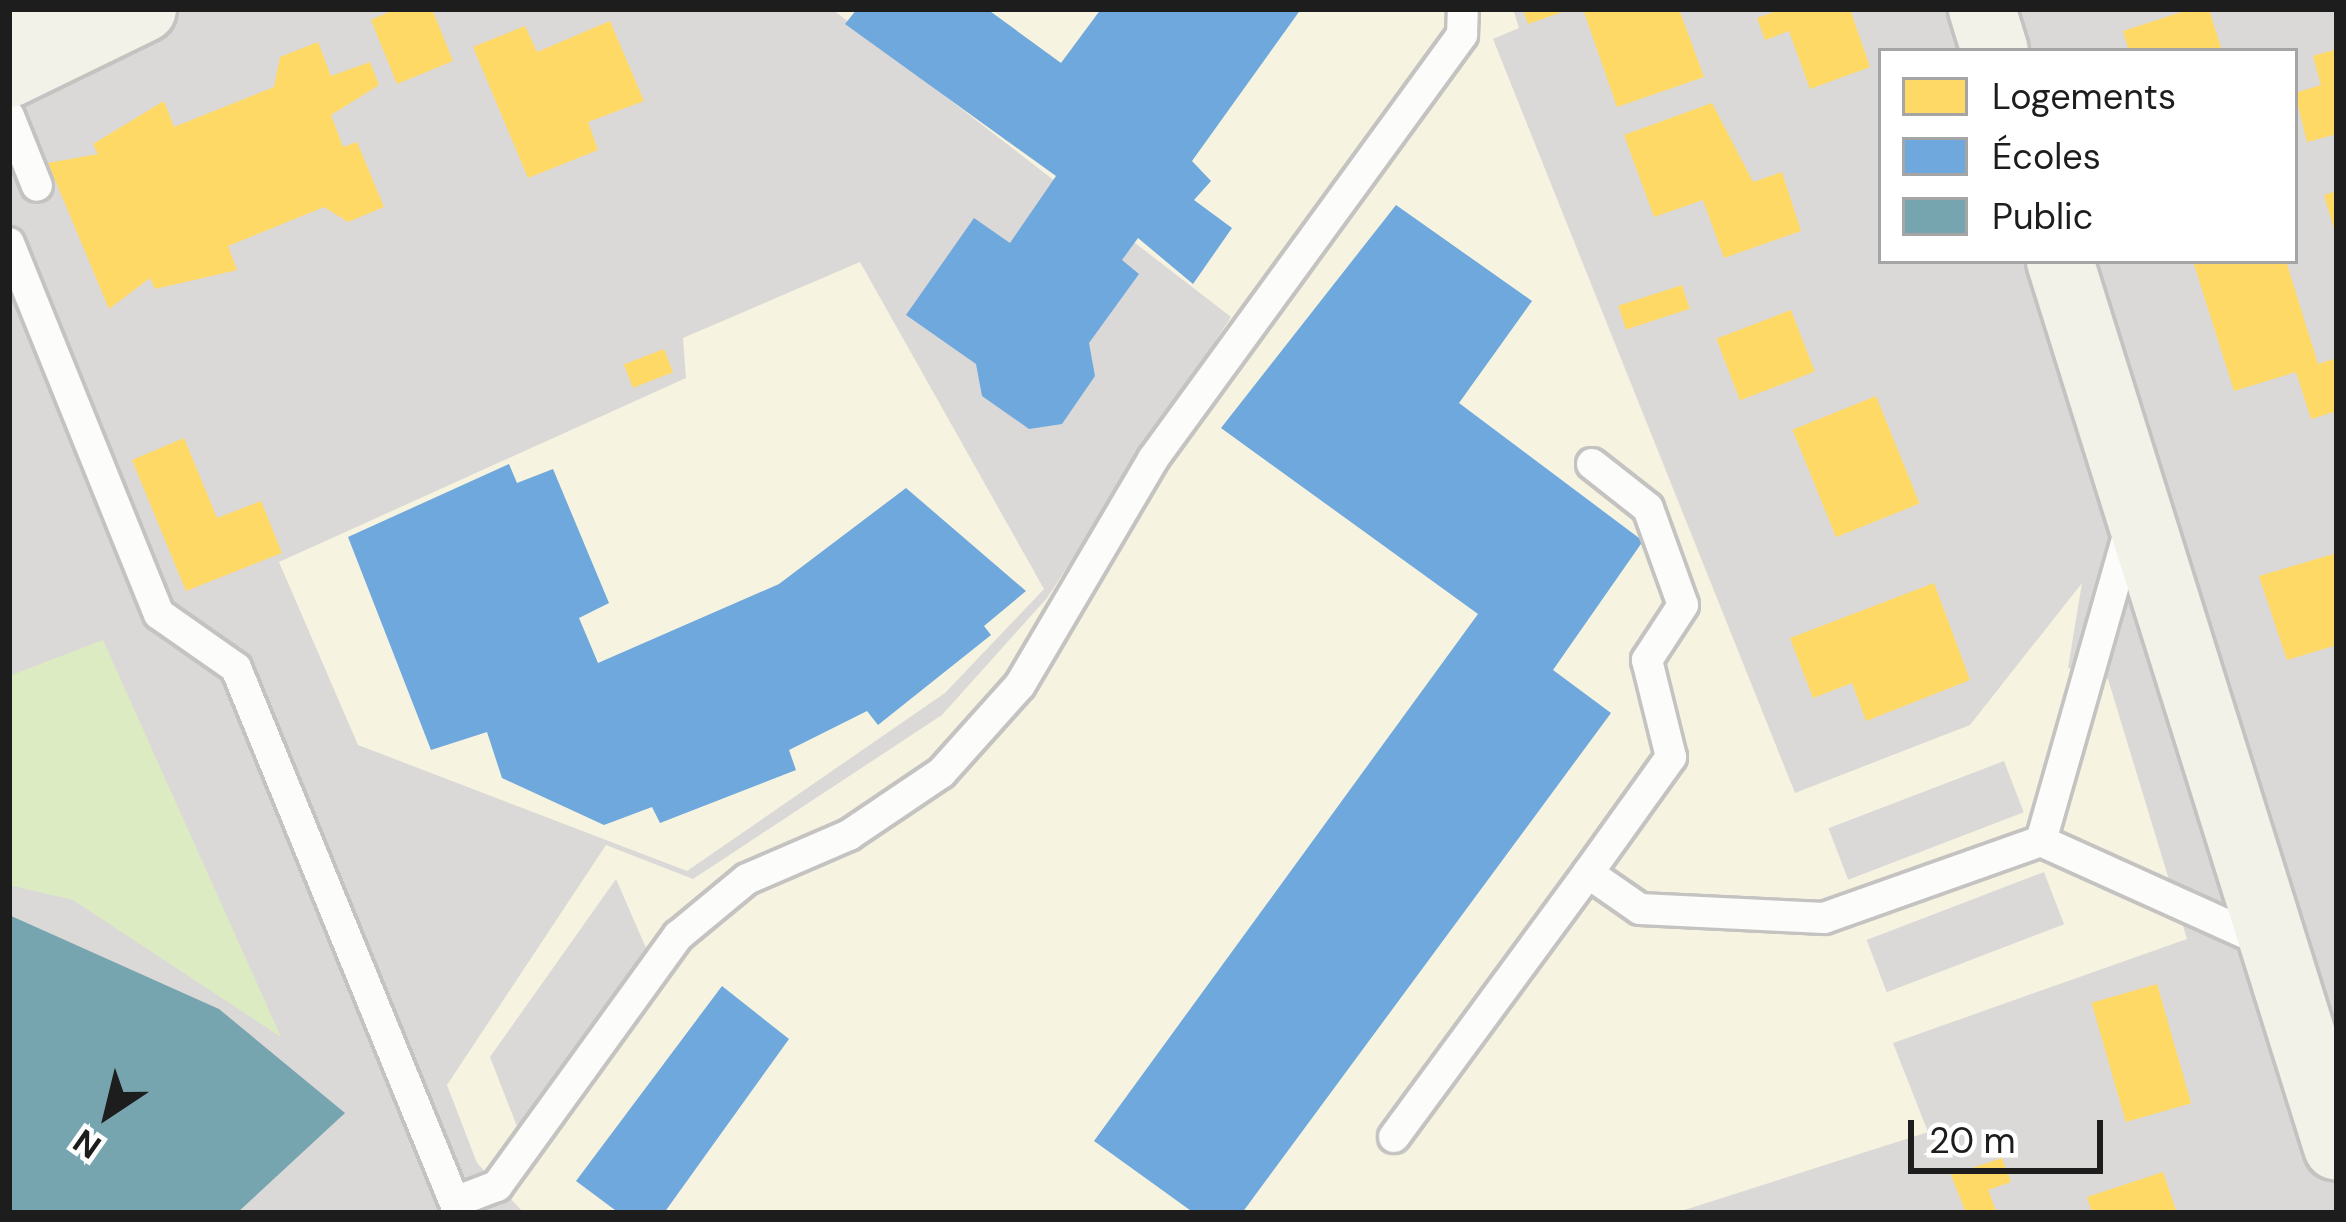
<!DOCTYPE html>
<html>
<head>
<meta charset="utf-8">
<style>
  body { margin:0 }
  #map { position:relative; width:2346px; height:1222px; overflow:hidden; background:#ece9e5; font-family:"DM Sans",sans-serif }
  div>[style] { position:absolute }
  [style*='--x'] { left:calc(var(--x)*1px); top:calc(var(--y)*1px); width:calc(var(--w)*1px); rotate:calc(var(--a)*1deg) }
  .residential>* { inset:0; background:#dbd9d7 }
  .education>* { inset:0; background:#f6f3e0 }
  .grass>* { inset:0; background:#dcebc2 }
  .parking>* { inset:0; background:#dad9d7; transform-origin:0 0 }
  .homes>* { inset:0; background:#ffd966; transform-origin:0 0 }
  .schools>* { inset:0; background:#6fa8dc }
  .public>* { inset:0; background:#76a5af }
  .roads { filter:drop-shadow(3px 0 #c4c3c1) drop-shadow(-3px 0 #c4c3c1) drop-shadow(0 3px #c4c3c1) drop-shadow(0 -3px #c4c3c1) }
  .lane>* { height:30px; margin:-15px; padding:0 15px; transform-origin:15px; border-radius:15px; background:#fcfcfb }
  .secondary>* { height:66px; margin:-33px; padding:0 33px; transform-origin:33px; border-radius:33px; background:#f3f2e9 }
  span { translate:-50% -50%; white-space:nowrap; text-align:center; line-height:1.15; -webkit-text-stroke:12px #fff; paint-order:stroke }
  .frame { position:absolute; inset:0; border:12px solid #1d1d1d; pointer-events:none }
  .legend { position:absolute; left:1878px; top:48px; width:420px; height:216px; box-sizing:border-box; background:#fff; border:3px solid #a5a5a5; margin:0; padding:15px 21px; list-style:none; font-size:36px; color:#1d1d1d }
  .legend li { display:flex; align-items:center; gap:24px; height:60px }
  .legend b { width:60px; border:3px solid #a5a5a5 }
  .north { position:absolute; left:48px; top:1054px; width:120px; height:120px; -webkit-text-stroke:9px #fff; paint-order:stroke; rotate:215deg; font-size:33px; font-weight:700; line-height:48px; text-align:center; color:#1d1d1d }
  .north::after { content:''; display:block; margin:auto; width:42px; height:54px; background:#1d1d1d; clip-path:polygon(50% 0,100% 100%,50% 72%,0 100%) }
  .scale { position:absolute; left:1908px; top:1120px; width:195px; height:54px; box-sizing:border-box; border:6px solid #1d1d1d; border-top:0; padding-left:15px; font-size:36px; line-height:42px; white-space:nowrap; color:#1d1d1d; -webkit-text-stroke:9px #fff; paint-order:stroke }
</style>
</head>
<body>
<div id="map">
  <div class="residential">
    <div style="clip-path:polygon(evenodd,9px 9px,2337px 9px,2337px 1213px,9px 1213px,9px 9px,1881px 51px,2295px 51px,2295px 261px,1881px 261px,1881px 51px)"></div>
  </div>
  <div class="education">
    <div style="clip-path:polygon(832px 9px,1513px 9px,1519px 28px,1493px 39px,1795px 793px,1970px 725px,2082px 583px,2068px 668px,2108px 679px,2187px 939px,1893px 1043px,1928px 1132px,1675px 1213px,524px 1213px,477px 1163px,447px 1085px,606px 845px,693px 879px,942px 715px,1047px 598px,1231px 317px)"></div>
    <div style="clip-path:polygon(860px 262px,1044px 589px,945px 693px,687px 871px,358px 745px,279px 562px,686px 378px,683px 338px)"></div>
  </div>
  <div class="grass">
    <div style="clip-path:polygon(103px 640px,281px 1037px,73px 900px,9px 885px,9px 676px)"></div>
  </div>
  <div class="parking">
    <div style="clip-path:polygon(418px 202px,515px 438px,317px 526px,296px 471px,232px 431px,173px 310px)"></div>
    <div style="left:230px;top:722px;width:340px;height:48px;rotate:67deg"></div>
    <div style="left:351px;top:743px;width:309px;height:47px;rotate:68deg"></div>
    <div style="left:2004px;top:761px;width:55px;height:188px;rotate:69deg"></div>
    <div style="left:2044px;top:872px;width:56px;height:190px;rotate:69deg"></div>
    <div style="clip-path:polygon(616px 879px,646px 948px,518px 1129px,490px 1057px)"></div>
  </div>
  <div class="homes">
    <div style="clip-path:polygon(396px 9px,432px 9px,453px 61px,397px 84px,371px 20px)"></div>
    <div style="clip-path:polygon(1523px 9px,1568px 9px,1568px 10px,1528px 24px)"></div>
    <div style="clip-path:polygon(1583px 9px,1679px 9px,1704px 77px,1617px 107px)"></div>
    <div style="clip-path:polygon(1782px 9px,1850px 9px,1870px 67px,1810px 89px,1789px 31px,1765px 40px,1757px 18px)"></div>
    <div style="clip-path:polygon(2191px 9px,2209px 9px,2222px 51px,2129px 51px,2123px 31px)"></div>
    <div style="clip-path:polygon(610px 21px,644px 101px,588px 122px,598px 150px,528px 178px,473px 47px,525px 26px,537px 52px)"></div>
    <div style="clip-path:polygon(318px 42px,331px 76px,370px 62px,379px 85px,331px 115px,343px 147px,357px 142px,384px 207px,348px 222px,324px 207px,228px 246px,237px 270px,155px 289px,150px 278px,109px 309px,48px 163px,98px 154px,93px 144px,164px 101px,174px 127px,274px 87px,280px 57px)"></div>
    <div style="clip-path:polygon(2337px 49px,2337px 134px,2307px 142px,2295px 93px,2321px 85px,2313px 56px)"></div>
    <div style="clip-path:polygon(1712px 103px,1753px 182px,1782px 172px,1801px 231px,1724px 258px,1703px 200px,1654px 217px,1624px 135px)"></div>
    <div style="clip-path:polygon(2337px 191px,2337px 236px,2336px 236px,2324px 195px)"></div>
    <div style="clip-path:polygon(2193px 261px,2286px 261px,2318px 364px,2337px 358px,2337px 411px,2311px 419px,2296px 372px,2234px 391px)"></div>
    <div style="left:1682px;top:285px;width:25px;height:67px;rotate:72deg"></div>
    <div style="left:1791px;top:310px;width:66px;height:80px;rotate:69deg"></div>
    <div style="left:664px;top:349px;width:25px;height:43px;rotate:69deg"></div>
    <div style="left:1876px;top:396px;width:116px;height:90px;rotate:68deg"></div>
    <div style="clip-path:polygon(184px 438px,217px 518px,261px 501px,282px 553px,186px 591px,132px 460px)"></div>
    <div style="clip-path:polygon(2337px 553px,2337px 645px,2287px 660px,2259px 576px)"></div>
    <div style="clip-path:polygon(1934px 583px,1970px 680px,1866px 721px,1852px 683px,1813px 698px,1790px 638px)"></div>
    <div style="left:2157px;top:984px;width:124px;height:68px;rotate:74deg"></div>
    <div style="clip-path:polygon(2002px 1158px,2011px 1182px,1988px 1190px,1997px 1213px,1966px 1213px,1951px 1175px)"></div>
    <div style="clip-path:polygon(2163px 1172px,2177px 1213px,2092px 1213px,2087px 1197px)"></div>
  </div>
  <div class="schools">
    <div style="clip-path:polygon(857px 9px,987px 9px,1061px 63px,1101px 9px,1301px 9px,1192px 161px,1211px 181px,1194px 200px,1232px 228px,1193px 284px,1138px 238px,1122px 260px,1139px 274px,1089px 343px,1095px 376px,1062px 424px,1029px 429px,982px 396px,976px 364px,906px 315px,974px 218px,1010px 243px,1056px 176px,845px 24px)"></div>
    <div style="clip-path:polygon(1396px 205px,1532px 301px,1459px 403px,1643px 541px,1553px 670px,1611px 713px,1242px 1213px,1194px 1213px,1094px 1141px,1478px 614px,1221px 428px)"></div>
    <div style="clip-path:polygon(509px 464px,517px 483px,553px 469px,609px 603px,579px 618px,598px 663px,779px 584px,906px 488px,1026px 591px,984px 626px,991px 635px,878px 725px,867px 711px,789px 750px,796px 770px,660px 823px,652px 807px,604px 825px,502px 778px,487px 732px,431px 750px,348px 537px)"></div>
    <div style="clip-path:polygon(722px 986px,789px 1039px,664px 1213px,619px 1213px,576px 1181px)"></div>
  </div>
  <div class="public">
    <div style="clip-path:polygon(9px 915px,219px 1009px,345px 1113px,237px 1213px,9px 1213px)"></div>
  </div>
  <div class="roads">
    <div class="lane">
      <div style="--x:9;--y:116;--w:75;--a:68.2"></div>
      <div style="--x:9;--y:243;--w:400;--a:68"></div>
      <div style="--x:159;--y:614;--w:94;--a:35"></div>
      <div style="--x:236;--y:668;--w:589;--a:67.75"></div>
      <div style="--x:1592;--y:464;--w:71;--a:38.2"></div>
      <div style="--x:1648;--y:508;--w:103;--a:70.2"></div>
      <div style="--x:1683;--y:605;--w:66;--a:123.2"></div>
      <div style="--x:1647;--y:660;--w:100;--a:76.1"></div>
      <div style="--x:1671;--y:757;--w:143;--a:125.6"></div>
      <div style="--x:1588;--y:873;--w:63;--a:34.7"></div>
      <div style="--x:1640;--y:909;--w:184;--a:2.8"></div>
      <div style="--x:1824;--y:918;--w:230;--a:-19.5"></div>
      <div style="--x:2041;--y:841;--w:250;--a:24.3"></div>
      <div style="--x:2041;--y:841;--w:324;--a:-74.1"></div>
      <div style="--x:1394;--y:1137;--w:328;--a:-53.7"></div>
      <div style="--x:455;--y:1202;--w:45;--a:-20.9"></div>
      <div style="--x:497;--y:1186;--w:309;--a:-54.1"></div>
      <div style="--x:678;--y:936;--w:89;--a:-39.6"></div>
      <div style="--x:747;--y:879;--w:111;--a:-23.3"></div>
      <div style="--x:849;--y:835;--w:111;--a:-34"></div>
      <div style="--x:941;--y:773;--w:118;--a:-48.1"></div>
      <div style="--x:1020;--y:685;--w:262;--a:-59.5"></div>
      <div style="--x:1153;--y:459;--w:525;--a:-53.92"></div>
      <div style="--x:1462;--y:35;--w:26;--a:-88"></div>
    </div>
    <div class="secondary">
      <div style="--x:1982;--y:9;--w:44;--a:72.8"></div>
      <div style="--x:9;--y:23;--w:40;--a:-20.2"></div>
      <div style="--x:9;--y:74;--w:149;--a:-25.9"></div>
      <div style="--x:2060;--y:261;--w:928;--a:72.64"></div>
    </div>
  </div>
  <div class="frame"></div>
  <ul class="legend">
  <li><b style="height:33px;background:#ffd966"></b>Logements</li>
  <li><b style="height:33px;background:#6fa8dc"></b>Écoles</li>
  <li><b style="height:33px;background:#76a5af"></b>Public</li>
  </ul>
  <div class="north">N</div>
  <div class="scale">20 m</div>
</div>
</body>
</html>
